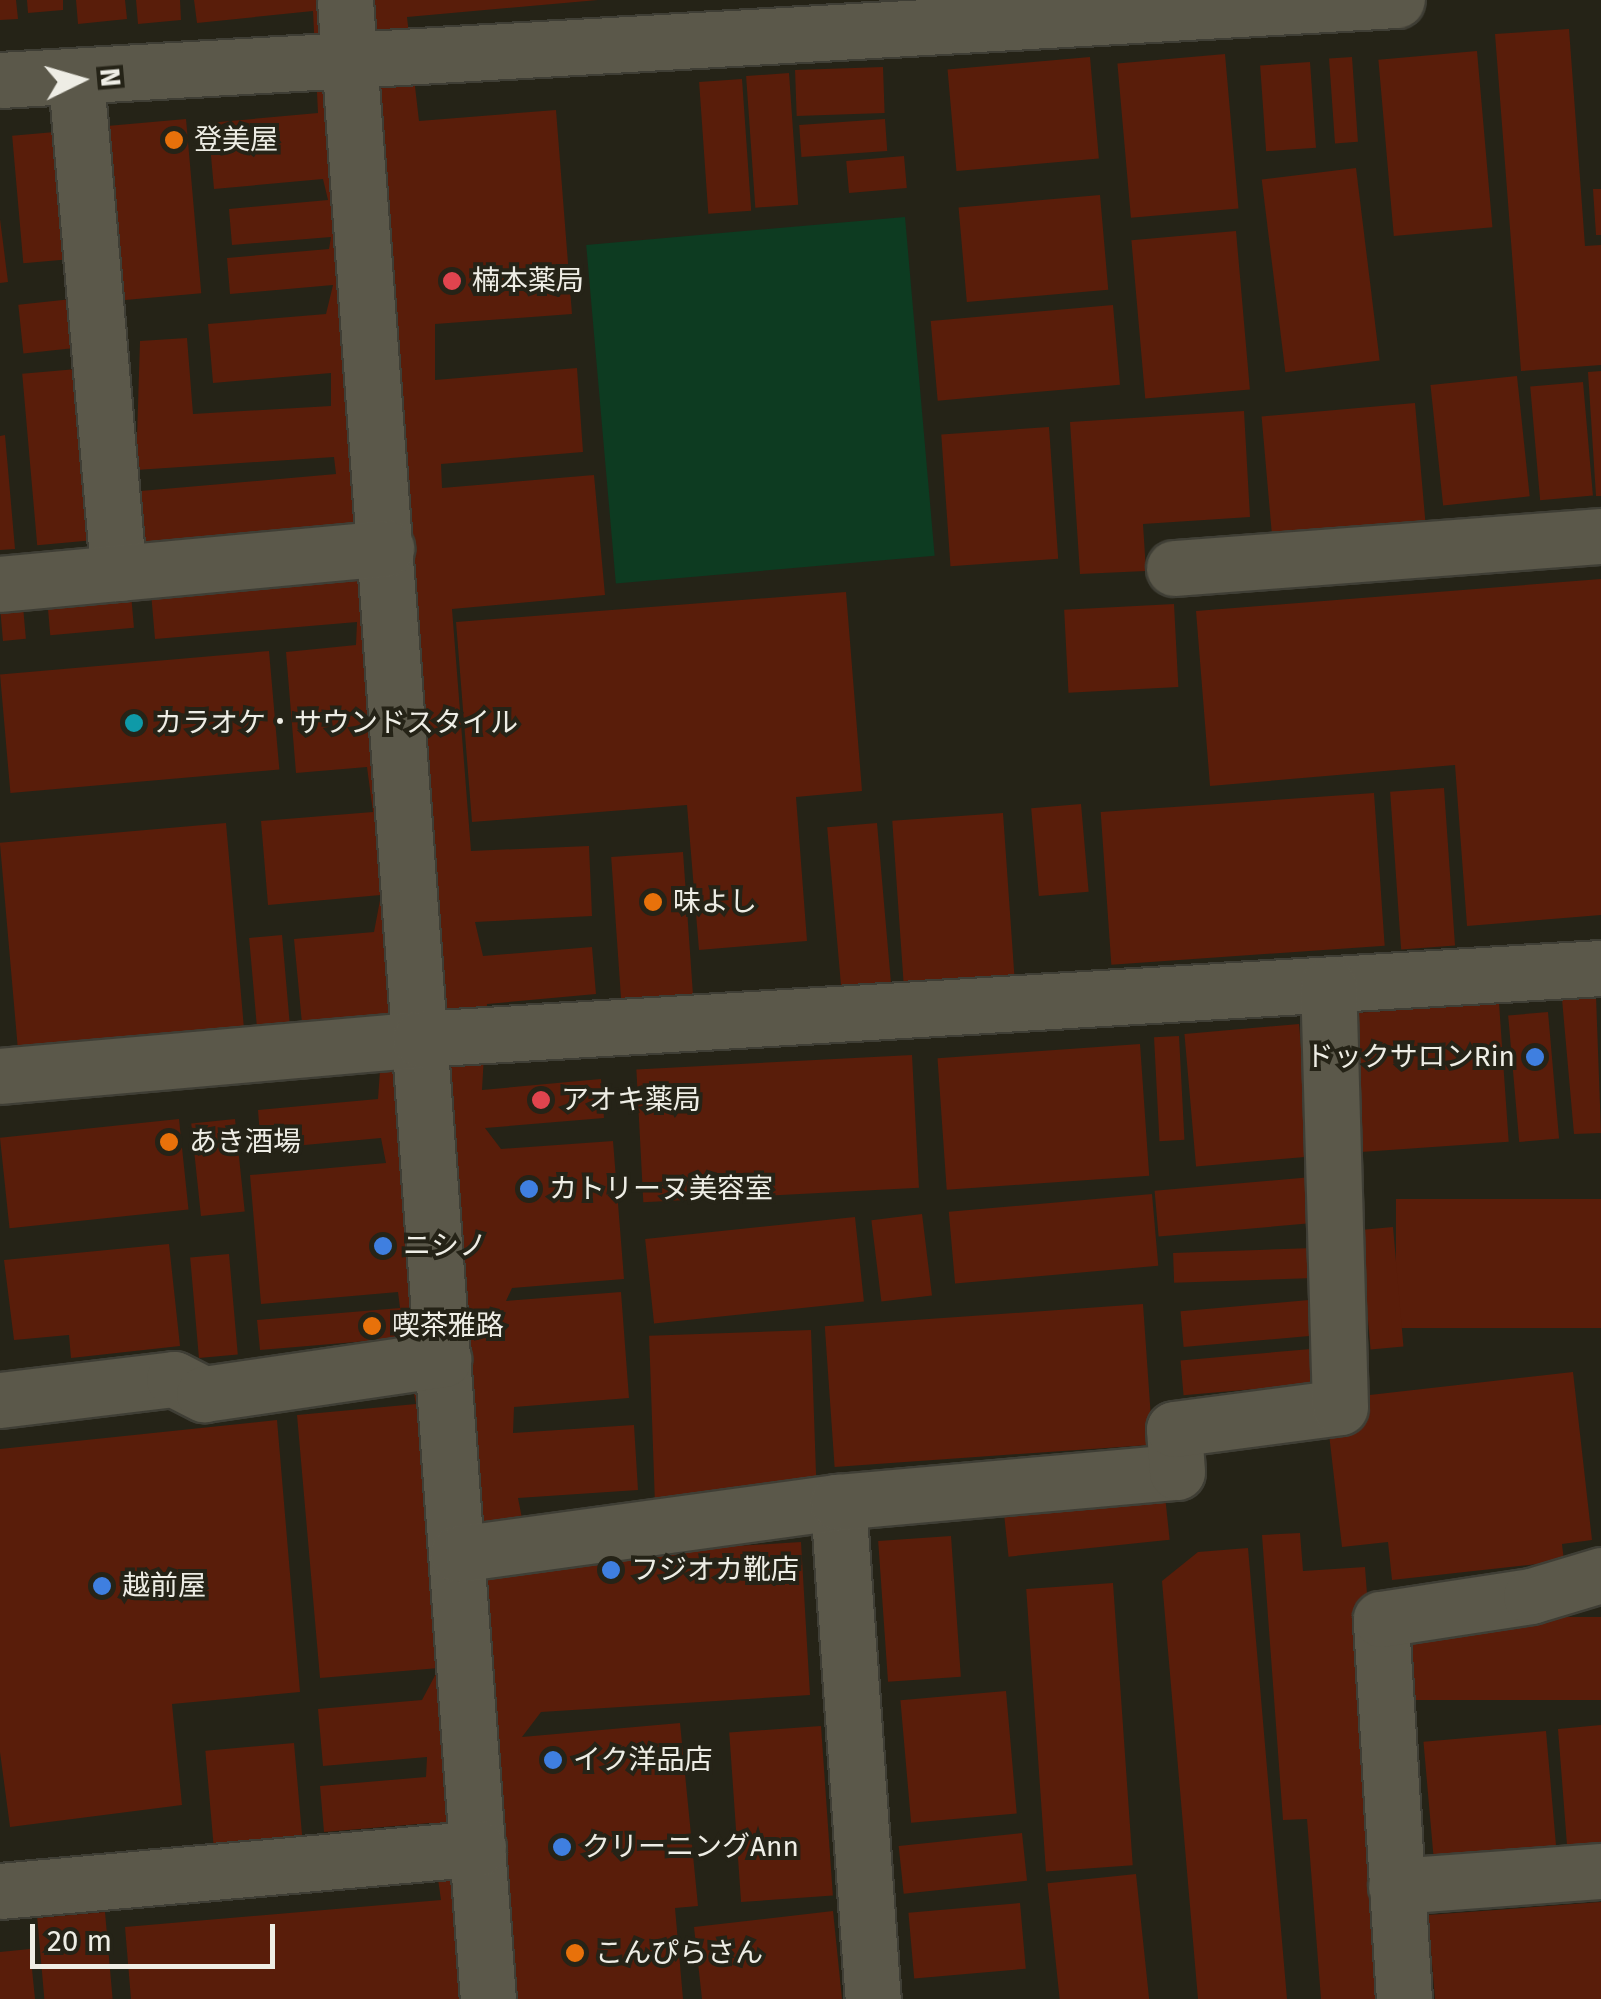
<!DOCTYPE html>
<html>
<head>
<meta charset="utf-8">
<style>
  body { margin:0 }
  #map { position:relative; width:1601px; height:1999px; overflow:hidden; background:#252317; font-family:"Fira Sans","Noto Sans JP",sans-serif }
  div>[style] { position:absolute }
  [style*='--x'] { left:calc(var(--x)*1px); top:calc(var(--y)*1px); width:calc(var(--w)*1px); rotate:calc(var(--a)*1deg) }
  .green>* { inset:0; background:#0d3b21; transform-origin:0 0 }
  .building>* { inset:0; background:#591d0a; transform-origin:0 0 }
  .roads { filter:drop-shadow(2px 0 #3f3e35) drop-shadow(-2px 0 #3f3e35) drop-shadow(0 2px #3f3e35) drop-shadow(0 -2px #3f3e35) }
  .minor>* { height:55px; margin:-27.5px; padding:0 27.5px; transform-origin:27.5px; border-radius:27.5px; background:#5b584a }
  .dots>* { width:28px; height:28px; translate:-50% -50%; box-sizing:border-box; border:5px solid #252317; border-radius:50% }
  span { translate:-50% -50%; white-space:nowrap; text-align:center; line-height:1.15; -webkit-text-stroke:8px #252317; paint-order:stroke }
  .poi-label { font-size:28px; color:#eeede5 }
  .left { translate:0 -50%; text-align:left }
  .right { translate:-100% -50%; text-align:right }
  .north { position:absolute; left:30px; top:30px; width:100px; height:100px; -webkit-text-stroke:8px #252317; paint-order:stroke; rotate:85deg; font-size:28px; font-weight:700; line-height:40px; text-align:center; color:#eeede5 }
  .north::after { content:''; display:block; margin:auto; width:35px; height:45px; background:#eeede5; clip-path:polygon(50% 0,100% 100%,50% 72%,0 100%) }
  .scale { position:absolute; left:30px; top:1924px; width:245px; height:45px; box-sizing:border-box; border:5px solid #eeede5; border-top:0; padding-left:12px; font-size:30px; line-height:35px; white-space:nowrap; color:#eeede5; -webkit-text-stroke:8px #252317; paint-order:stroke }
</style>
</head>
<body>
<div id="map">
  <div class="green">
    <div style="left:905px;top:217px;width:340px;height:320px;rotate:85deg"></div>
  </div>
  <div class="building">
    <div style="clip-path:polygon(0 0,16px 0,18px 19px,0 20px)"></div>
    <div style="clip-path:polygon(27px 0,63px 0,63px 10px,28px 13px)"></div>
    <div style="clip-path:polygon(76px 0,125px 0,127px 19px,78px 24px)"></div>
    <div style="clip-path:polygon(136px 0,180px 0,181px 20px,138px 24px)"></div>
    <div style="clip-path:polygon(194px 0,598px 0,407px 17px,419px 121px,556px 110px,572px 314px,435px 324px,435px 380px,577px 368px,583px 452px,441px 464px,442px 488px,594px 475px,605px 595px,452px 609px,471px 851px,589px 846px,592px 916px,475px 922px,483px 956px,592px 947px,596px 994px,487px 1004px,482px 1090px,601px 1079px,604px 1118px,485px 1128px,501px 1149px,613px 1141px,624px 1279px,512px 1288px,506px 1301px,621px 1292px,629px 1398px,514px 1407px,513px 1433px,634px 1425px,638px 1490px,518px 1498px,530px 1559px,801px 1542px,810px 1695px,541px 1712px,522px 1737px,680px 1723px,698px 1906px,675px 1908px,683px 1999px,131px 1999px,125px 1927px,441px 1900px,430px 1823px,324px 1832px,320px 1786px,426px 1777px,427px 1757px,323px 1766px,318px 1709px,422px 1700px,439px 1668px,320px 1678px,297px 1415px,416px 1404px,403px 1338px,260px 1350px,257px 1320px,400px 1308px,398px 1292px,261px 1304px,250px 1175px,386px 1163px,381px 1138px,261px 1149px,258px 1110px,378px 1099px,383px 1027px,303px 1034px,294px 939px,374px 932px,381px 895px,268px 905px,261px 821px,373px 812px,367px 767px,296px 773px,286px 652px,356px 645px,357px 622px,155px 639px,150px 581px,134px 548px,129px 492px,336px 474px,334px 457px,136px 470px,140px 341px,187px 338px,193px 414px,331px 406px,331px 373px,213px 383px,208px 324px,326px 314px,333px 285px,230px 294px,227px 258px,329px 249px,331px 237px,232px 245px,229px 209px,328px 200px,323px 179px,214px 189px,208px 123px,318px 113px,313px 11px,197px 23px)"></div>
    <div style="clip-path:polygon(1569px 29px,1585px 246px,1601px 245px,1601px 365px,1521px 371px,1495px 34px)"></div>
    <div style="left:1477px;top:51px;width:177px;height:99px;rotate:85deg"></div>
    <div style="left:1225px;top:54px;width:155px;height:108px;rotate:85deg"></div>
    <div style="left:1090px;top:57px;width:102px;height:143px;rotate:85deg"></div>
    <div style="left:1352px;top:57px;width:85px;height:23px;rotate:86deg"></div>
    <div style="left:1310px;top:62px;width:86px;height:50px;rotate:86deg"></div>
    <div style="left:883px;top:67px;width:46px;height:88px;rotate:88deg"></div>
    <div style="left:789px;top:73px;width:132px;height:43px;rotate:86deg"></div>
    <div style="left:742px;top:79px;width:132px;height:43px;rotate:86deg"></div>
    <div style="left:186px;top:119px;width:175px;height:82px;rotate:85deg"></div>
    <div style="left:885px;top:119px;width:32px;height:86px;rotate:86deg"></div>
    <div style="left:55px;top:132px;width:128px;height:43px;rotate:85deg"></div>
    <div style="left:904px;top:156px;width:32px;height:58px;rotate:85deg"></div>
    <div style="left:1356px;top:168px;width:194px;height:95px;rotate:83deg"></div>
    <div style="clip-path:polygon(1593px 189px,1601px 189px,1601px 235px,1596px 235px)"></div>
    <div style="left:1100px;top:195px;width:95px;height:142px;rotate:85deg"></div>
    <div style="clip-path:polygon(0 219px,8px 282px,0 283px)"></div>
    <div style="left:1236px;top:231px;width:159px;height:105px;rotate:85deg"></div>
    <div style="left:72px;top:299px;width:49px;height:54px;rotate:84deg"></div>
    <div style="left:1113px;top:305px;width:80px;height:183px;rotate:85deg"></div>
    <div style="left:77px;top:369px;width:172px;height:55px;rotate:85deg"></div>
    <div style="clip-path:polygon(1601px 371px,1601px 496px,1596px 496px,1588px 372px)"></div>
    <div style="left:1517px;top:376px;width:121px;height:87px;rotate:84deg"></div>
    <div style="left:1583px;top:382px;width:114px;height:53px;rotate:85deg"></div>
    <div style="left:1415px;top:403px;width:120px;height:154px;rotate:85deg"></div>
    <div style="clip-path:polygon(1244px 411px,1250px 517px,1143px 524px,1146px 571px,1080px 574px,1070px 422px)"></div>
    <div style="left:1049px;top:427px;width:132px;height:108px;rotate:86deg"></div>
    <div style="clip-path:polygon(5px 435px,15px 549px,0 550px,0 436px)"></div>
    <div style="clip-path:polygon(1601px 579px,1601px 915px,1467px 926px,1455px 765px,1210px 786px,1196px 611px)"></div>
    <div style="clip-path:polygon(846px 592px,862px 791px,796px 797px,807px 941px,699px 950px,687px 805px,472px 822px,456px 622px)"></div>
    <div style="left:131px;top:594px;width:34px;height:84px;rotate:85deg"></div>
    <div style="left:1174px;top:604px;width:83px;height:110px;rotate:87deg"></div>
    <div style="left:23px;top:606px;width:33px;height:23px;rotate:85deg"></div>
    <div style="left:269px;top:651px;width:119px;height:270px;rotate:85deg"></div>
    <div style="left:1444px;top:788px;width:158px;height:54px;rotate:86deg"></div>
    <div style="left:1374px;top:793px;width:153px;height:274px;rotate:86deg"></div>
    <div style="left:1081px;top:804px;width:88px;height:50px;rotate:85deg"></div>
    <div style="left:1003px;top:813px;width:173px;height:111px;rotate:86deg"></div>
    <div style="left:226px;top:823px;width:211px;height:227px;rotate:85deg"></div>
    <div style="left:877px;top:823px;width:163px;height:50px;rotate:85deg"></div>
    <div style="left:683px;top:852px;width:161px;height:72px;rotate:86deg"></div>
    <div style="left:282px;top:935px;width:92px;height:33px;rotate:85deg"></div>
    <div style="clip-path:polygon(1596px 996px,1601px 1133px,1574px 1134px,1562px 999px)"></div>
    <div style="left:1499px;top:1003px;width:139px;height:152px;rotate:86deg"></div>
    <div style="left:1548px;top:1012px;width:127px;height:40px;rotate:85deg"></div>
    <div style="left:1299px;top:1024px;width:133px;height:115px;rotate:85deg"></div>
    <div style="left:1179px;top:1036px;width:104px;height:25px;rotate:87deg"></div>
    <div style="left:1140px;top:1044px;width:132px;height:203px;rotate:86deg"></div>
    <div style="left:912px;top:1055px;width:133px;height:276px;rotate:87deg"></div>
    <div style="left:179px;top:1119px;width:91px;height:180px;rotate:84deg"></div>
    <div style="left:235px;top:1119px;width:93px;height:44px;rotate:84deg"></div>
    <div style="left:1312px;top:1177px;width:46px;height:158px;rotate:85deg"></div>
    <div style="left:1152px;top:1194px;width:72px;height:204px;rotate:85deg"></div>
    <div style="left:1601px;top:1199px;width:129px;height:205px;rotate:90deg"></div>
    <div style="left:922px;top:1214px;width:82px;height:51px;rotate:83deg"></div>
    <div style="left:855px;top:1217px;width:85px;height:211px;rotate:84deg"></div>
    <div style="left:1393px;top:1227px;width:120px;height:33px;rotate:85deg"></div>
    <div style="clip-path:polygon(169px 1244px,180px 1346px,71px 1358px,69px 1335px,14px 1340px,4px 1260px)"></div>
    <div style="left:1313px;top:1248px;width:30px;height:140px;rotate:88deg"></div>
    <div style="left:229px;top:1254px;width:101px;height:39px;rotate:85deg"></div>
    <div style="left:1309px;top:1300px;width:36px;height:129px;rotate:85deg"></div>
    <div style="left:1143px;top:1304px;width:141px;height:319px;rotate:86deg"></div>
    <div style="left:811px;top:1330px;width:163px;height:162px;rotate:88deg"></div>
    <div style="left:1311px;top:1349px;width:35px;height:131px;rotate:85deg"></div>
    <div style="clip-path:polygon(1573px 1372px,1592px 1540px,1562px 1544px,1564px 1561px,1392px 1580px,1388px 1542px,1342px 1547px,1328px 1425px,1352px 1397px)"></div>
    <div style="clip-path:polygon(277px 1420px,300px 1692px,172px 1704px,182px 1805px,10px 1827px,0 1752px,0 1449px)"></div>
    <div style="left:1164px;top:1486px;width:54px;height:162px;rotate:84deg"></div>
    <div style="clip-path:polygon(1300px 1533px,1303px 1571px,1365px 1567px,1397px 1999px,1321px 1999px,1307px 1819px,1283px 1820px,1262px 1535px)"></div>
    <div style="left:951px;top:1536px;width:141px;height:73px;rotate:86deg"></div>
    <div style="clip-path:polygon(1248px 1548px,1287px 1999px,1198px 1999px,1162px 1581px,1198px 1552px)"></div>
    <div style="left:1113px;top:1583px;width:283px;height:87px;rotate:86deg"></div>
    <div style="left:1601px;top:1617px;width:83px;height:192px;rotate:90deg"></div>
    <div style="left:1006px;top:1691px;width:123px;height:106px;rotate:85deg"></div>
    <div style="clip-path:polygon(1601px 1725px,1601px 1842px,1567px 1845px,1558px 1729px)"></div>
    <div style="left:821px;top:1726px;width:170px;height:92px;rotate:86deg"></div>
    <div style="left:1546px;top:1731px;width:118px;height:123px;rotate:85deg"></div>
    <div style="left:294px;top:1743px;width:100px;height:89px;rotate:85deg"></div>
    <div style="left:1022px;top:1833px;width:48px;height:124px;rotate:84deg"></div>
    <div style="left:1136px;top:1874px;width:126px;height:89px;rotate:84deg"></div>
    <div style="clip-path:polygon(1601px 1902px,1601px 1999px,1435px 1999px,1428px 1915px)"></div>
    <div style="left:1020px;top:1903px;width:66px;height:112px;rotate:85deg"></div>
    <div style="clip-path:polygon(833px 1911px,842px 1999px,702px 1999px,694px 1927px)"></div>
    <div style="left:105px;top:1912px;width:87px;height:68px;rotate:85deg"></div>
    <div style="clip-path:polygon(30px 1949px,35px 1999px,0 1999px,0 1952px)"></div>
  </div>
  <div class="roads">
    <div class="minor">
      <div style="--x:345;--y:0;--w:2004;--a:85.91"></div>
      <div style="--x:76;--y:79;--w:496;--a:85.1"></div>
      <div style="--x:0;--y:80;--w:1399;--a:-3.28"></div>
      <div style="--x:1174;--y:568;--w:428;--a:-4.3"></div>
      <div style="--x:0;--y:584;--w:388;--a:-5.3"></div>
      <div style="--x:0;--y:1076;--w:422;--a:-5"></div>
      <div style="--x:420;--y:1039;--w:1183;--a:-3.44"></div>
      <div style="--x:0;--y:1400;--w:175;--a:-6.9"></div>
      <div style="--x:174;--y:1379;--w:34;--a:27"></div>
      <div style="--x:204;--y:1394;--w:242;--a:-8.3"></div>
      <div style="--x:838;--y:1502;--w:498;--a:86"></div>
      <div style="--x:457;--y:1554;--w:385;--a:-7.8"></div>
      <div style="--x:838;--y:1502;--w:340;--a:-5.1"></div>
      <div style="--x:1177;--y:1472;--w:43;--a:-94"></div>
      <div style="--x:1174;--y:1429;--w:167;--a:-7.5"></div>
      <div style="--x:1340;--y:1407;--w:422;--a:-91.6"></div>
      <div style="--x:1396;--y:1886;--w:206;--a:-4.2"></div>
      <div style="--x:0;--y:1891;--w:480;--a:-5.1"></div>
      <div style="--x:1404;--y:1999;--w:381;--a:-93.5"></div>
      <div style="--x:1381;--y:1619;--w:152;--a:-8.7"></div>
      <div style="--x:1531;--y:1596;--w:73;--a:-16.7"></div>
    </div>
  </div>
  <div class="dots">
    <div style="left:174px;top:140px;background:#e8710a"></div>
    <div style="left:452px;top:281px;background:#e0444e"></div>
    <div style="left:134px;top:723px;background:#0f9aa8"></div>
    <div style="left:653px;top:902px;background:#e8710a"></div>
    <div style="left:1535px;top:1057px;background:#3f7fe0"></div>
    <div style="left:541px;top:1100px;background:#e0444e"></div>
    <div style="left:169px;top:1142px;background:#e8710a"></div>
    <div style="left:529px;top:1189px;background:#3f7fe0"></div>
    <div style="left:383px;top:1246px;background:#3f7fe0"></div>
    <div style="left:372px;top:1326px;background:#e8710a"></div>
    <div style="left:611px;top:1570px;background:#3f7fe0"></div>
    <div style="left:102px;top:1586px;background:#3f7fe0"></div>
    <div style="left:553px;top:1760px;background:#3f7fe0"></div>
    <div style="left:562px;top:1847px;background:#3f7fe0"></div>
    <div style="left:575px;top:1953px;background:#e8710a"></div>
  </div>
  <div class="poi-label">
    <span class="left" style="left:194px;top:140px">登美屋</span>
    <span class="left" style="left:472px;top:281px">楠本薬局</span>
    <span class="left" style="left:154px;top:723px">カラオケ・サウンドスタイル</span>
    <span class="left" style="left:673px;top:902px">味よし</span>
    <span class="right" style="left:1515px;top:1057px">ドックサロンRin</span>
    <span class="left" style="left:561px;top:1100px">アオキ薬局</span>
    <span class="left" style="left:189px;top:1142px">あき酒場</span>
    <span class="left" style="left:549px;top:1189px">カトリーヌ美容室</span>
    <span class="left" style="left:403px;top:1246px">ニシノ</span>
    <span class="left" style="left:392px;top:1326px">喫茶雅路</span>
    <span class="left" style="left:631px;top:1570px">フジオカ靴店</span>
    <span class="left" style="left:122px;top:1586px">越前屋</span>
    <span class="left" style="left:573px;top:1760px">イク洋品店</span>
    <span class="left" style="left:582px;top:1847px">クリーニングAnn</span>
    <span class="left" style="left:595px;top:1953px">こんぴらさん</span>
  </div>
  <div class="north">N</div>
  <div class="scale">20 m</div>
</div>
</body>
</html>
